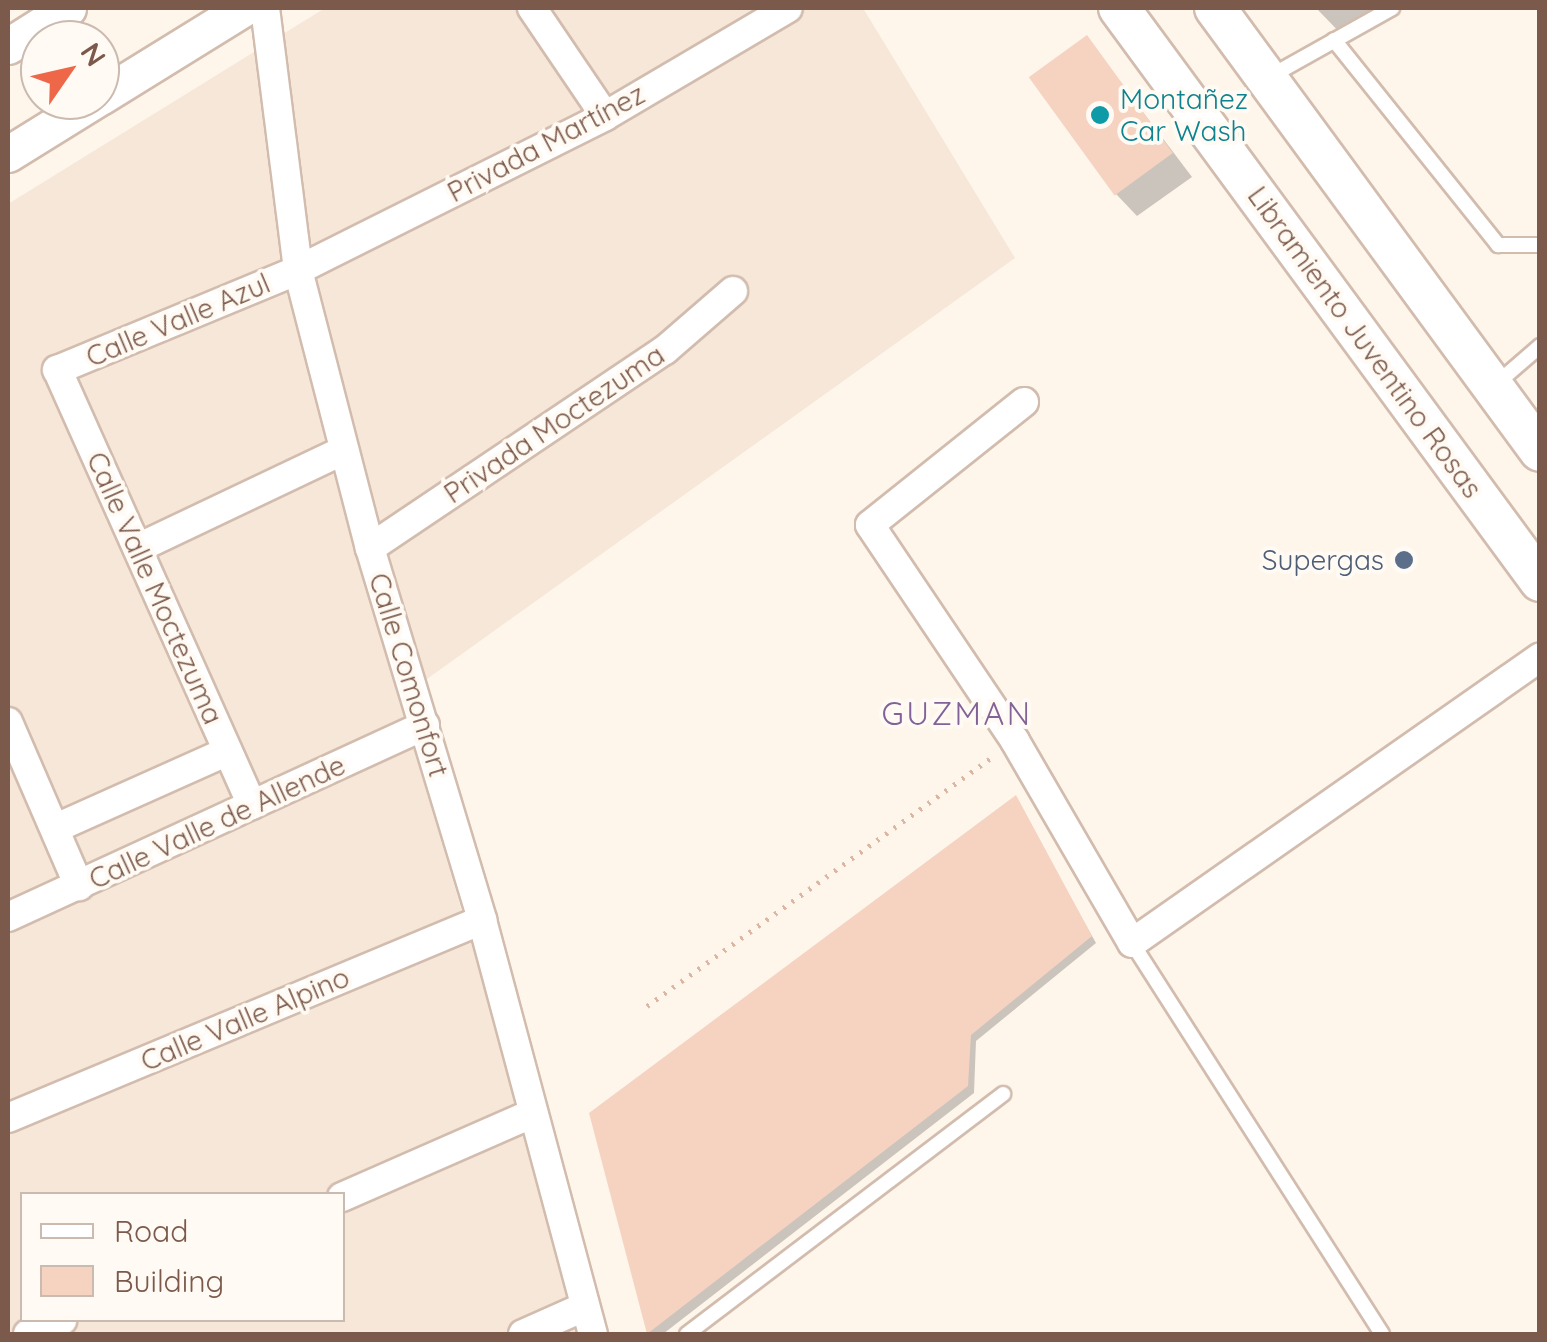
<!DOCTYPE html>
<html>
<head>
<meta charset="utf-8">
<style>
  body { margin:0 }
  #map { position:relative; width:1547px; height:1342px; overflow:hidden; background:#fef6eb; font-family:Quicksand,sans-serif }
  div>[style] { position:absolute }
  [style*='--x'] { left:calc(var(--x)*1px); top:calc(var(--y)*1px); width:calc(var(--w)*1px); rotate:calc(var(--a)*1deg) }
  .residential>* { inset:0; background:#f6e7d9 }
  .shadow>* { inset:0; background:#0003 }
  .building>* { inset:0; background:#f5d3c0; transform-origin:0 0 }
  .path>* { height:5px; margin-top:-2.5px; transform-origin:0; background:repeating-linear-gradient(90deg,#dcb6a2 0 2.5px,transparent 0 10.5px) }
  .roads { filter:drop-shadow(2px 0 #d2bcae) drop-shadow(-2px 0 #d2bcae) drop-shadow(0 2px #d2bcae) drop-shadow(0 -2px #d2bcae) }
  .service>* { height:14px; margin:-7px; padding:0 7px; transform-origin:7px; border-radius:7px; background:#fff }
  .minor>* { height:28px; margin:-14px; padding:0 14px; transform-origin:14px; border-radius:14px; background:#fff }
  .tertiary>* { height:35px; margin:-17.5px; padding:0 17.5px; transform-origin:17.5px; border-radius:17.5px; background:#fff }
  .secondary>* { height:40px; margin:-20px; padding:0 20px; transform-origin:20px; border-radius:20px; background:#fff }
  .dots>* { width:28px; height:28px; translate:-50% -50%; box-sizing:border-box; border:5px solid #fffaf3; border-radius:50% }
  span { translate:-50% -50%; white-space:nowrap; text-align:center; line-height:1.15; -webkit-text-stroke:8px #fffaf3; paint-order:stroke }
  .culture-label { font-size:28px; color:#0d838f }
  .left { translate:0 -50%; text-align:left }
  .street-label { font-size:28px; color:#7c5a4b }
  .service-label { font-size:28px; color:#4e5e75 }
  .right { translate:-100% -50%; text-align:right }
  .quarter-label { font-size:32px; color:#836397; letter-spacing:2.5px }
  .frame { position:absolute; inset:0; border:10px solid #7c5a4b; pointer-events:none }
  .legend { position:absolute; left:20px; top:1192px; width:325px; height:130px; box-sizing:border-box; background:#fffaf3; border:2px solid #cbbab0; margin:0; padding:12px 18px; list-style:none; font-size:30px; color:#7c5a4b }
  .legend li { display:flex; align-items:center; gap:20px; height:50px }
  .legend b { width:50px; border:2px solid #cbbab0 }
  .north { position:absolute; left:20px; top:20px; width:100px; height:100px; box-sizing:border-box; background:#fffaf3; border:2px solid #cbbab0; border-radius:50%; rotate:56deg; font-size:28px; font-weight:700; line-height:40px; text-align:center; color:#7c5a4b }
  .north::after { content:''; display:block; margin:auto; width:35px; height:45px; background:#ee6749; clip-path:polygon(50% 0,100% 100%,50% 72%,0 100%) }
</style>
</head>
<body>
<div id="map">
  <div class="residential">
    <div style="clip-path:polygon(evenodd,325px 8px,863px 8px,1015px 258px,399px 699px,587px 1334px,8px 1334px,8px 204px,325px 8px,22px 1194px,342px 1194px,342px 1320px,22px 1320px,22px 1194px)"></div>
  </div>
  <div class="shadow">
    <div style="clip-path:polygon(1316px 8px,1396px 8px,1348px 41px)"></div>
    <div style="clip-path:polygon(1087px 38px,1192px 177px,1137px 216px,1116px 194px)"></div>
    <div style="clip-path:polygon(1015px 798px,1096px 943px,976px 1041px,974px 1093px,663px 1334px,650px 1334px,592px 1114px)"></div>
  </div>
  <div class="building">
    <div style="left:1087px;top:35px;width:146px;height:72px;rotate:54deg"></div>
    <div style="clip-path:polygon(1016px 795px,1092px 936px,971px 1035px,968px 1086px,647px 1334px,589px 1113px)"></div>
  </div>
  <div class="path">
    <div style="--x:647;--y:1006;--w:425;--a:-35.8"></div>
  </div>
  <div class="roads">
    <div class="service">
      <div style="--x:1334;--y:40;--w:263;--a:51.3"></div>
      <div style="--x:1498;--y:245;--w:42;--a:0"></div>
      <div style="--x:1271;--y:76;--w:139;--a:-29.3"></div>
      <div style="--x:1495;--y:385;--w:60;--a:-40.9"></div>
      <div style="--x:1132;--y:943;--w:464;--a:57.4"></div>
      <div style="--x:687;--y:1334;--w:397;--a:-37.2"></div>
    </div>
    <div class="minor">
      <div style="--x:265;--y:8;--w:264;--a:82.8"></div>
      <div style="--x:298;--y:270;--w:287;--a:75.5"></div>
      <div style="--x:370;--y:548;--w:388;--a:73.2"></div>
      <div style="--x:482;--y:920;--w:429;--a:75"></div>
      <div style="--x:532;--y:8;--w:130;--a:55.9"></div>
      <div style="--x:1024;--y:402;--w:197;--a:141.4"></div>
      <div style="--x:870;--y:525;--w:260;--a:56.1"></div>
      <div style="--x:1015;--y:741;--w:233;--a:59.9"></div>
      <div style="--x:1132;--y:943;--w:498;--a:-35"></div>
      <div style="--x:138;--y:548;--w:228;--a:-25.4"></div>
      <div style="--x:370;--y:548;--w:355;--a:-33.9"></div>
      <div style="--x:665;--y:350;--w:90;--a:-40.9"></div>
      <div style="--x:8;--y:722;--w:179;--a:66.6"></div>
      <div style="--x:252;--y:805;--w:477;--a:-114.1"></div>
      <div style="--x:57;--y:370;--w:261;--a:-22.5"></div>
      <div style="--x:298;--y:270;--w:343;--a:-26.6"></div>
      <div style="--x:605;--y:116;--w:212;--a:-30.5"></div>
      <div style="--x:56;--y:828;--w:188;--a:-24.1"></div>
      <div style="--x:8;--y:917;--w:459;--a:-24.7"></div>
      <div style="--x:8;--y:1118;--w:514;--a:-22.67"></div>
      <div style="--x:342;--y:1197;--w:206;--a:-23.7"></div>
      <div style="--x:28;--y:1334;--w:37;--a:-22"></div>
      <div style="--x:523;--y:1334;--w:67;--a:-23.9"></div>
    </div>
    <div class="tertiary">
      <div style="--x:8;--y:46;--w:71;--a:-32.3"></div>
      <div style="--x:100;--y:97;--w:169;--a:-31.7"></div>
      <div style="--x:8;--y:154;--w:102;--a:-31.8"></div>
    </div>
    <div class="secondary">
      <div style="--x:1119;--y:8;--w:711;--a:53.69"></div>
      <div style="--x:1215;--y:8;--w:549;--a:53.73"></div>
    </div>
  </div>
  <div class="dots">
    <div style="left:1100px;top:115px;background:#0f9aa8"></div>
    <div style="left:1404px;top:560px;background:#5c6f8a"></div>
  </div>
  <div class="culture-label">
    <span class="left" style="left:1120px;top:115px">Montañez<br>Car Wash</span>
  </div>
  <div class="street-label">
    <span style="left:546px;top:143px;rotate:-28deg">Privada Martínez</span>
    <span style="left:178px;top:320px;rotate:-23deg">Calle Valle Azul</span>
    <span style="left:1365px;top:342px;rotate:54deg">Libramiento Juventino Rosas</span>
    <span style="left:554px;top:424px;rotate:-34deg">Privada Moctezuma</span>
    <span style="left:155px;top:588px;rotate:66deg">Calle Valle Moctezuma</span>
    <span style="left:409px;top:675px;rotate:73deg">Calle Comonfort</span>
    <span style="left:217px;top:822px;rotate:-25deg">Calle Valle de Allende</span>
    <span style="left:245px;top:1019px;rotate:-23deg">Calle Valle Alpino</span>
  </div>
  <div class="service-label">
    <span class="right" style="left:1384px;top:560px">Supergas</span>
  </div>
  <div class="quarter-label">
    <span style="left:957px;top:713px">GUZMAN</span>
  </div>
  <div class="frame"></div>
  <ul class="legend">
  <li><b style="height:12px;background:#fff"></b>Road</li>
  <li><b style="height:28px;background:#f5d3c0"></b>Building</li>
  </ul>
  <div class="north">N</div>
</div>
</body>
</html>
